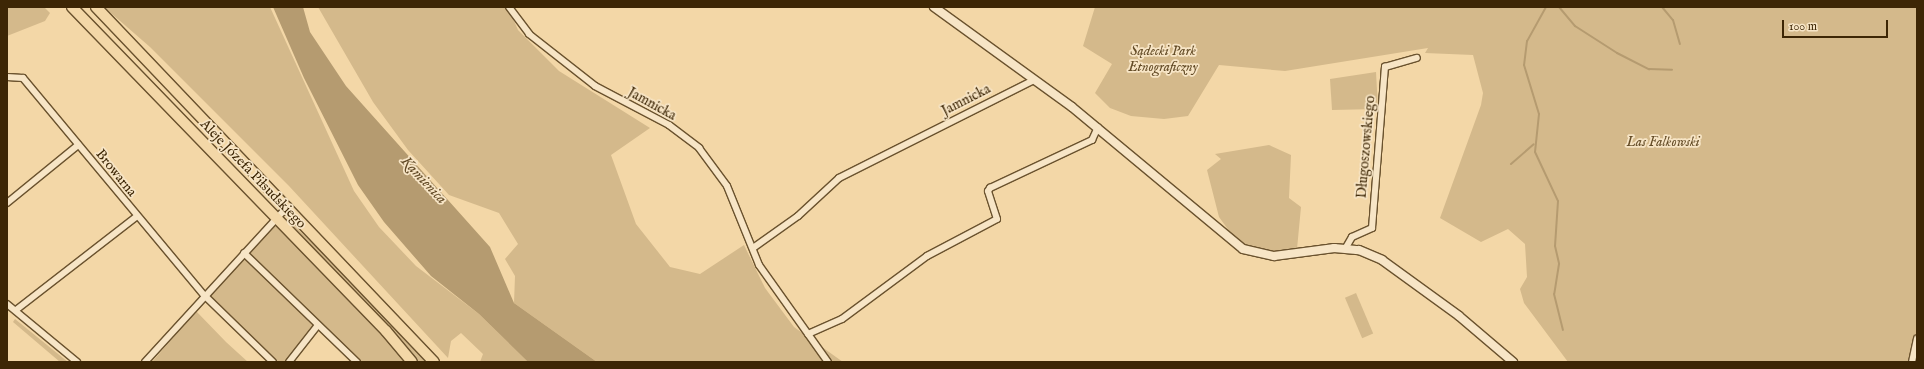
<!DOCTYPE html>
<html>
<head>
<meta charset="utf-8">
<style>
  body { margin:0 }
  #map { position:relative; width:1924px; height:369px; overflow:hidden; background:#f3d7a7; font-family:"IM FELL English",serif }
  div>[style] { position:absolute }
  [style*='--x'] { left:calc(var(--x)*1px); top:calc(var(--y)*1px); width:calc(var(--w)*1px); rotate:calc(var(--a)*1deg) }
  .green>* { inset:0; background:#d4b98b; transform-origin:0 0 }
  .water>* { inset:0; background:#b59b70 }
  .stream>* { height:2px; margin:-1px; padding:0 1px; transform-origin:1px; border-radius:1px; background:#b59b70 }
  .roads { filter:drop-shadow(1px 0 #6a522e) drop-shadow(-1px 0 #6a522e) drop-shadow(0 1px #6a522e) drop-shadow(0 -1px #6a522e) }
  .minor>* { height:6px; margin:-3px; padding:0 3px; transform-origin:3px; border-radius:3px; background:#f7e5c6 }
  .tertiary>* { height:8px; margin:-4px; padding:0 4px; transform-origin:4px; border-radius:4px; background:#f7e5c6 }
  .primary>* { height:10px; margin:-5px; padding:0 5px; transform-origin:5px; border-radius:5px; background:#f3d7a7 }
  span { translate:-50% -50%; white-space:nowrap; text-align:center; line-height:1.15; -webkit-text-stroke:3.5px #f7e5c6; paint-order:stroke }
  .park-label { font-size:14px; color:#634b26; font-style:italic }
  .street-label { font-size:14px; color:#3d2605 }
  .water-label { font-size:15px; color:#614925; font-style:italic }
  .frame { position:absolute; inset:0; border:8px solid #3d2605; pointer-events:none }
  .scale { position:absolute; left:1782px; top:20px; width:106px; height:18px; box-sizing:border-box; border:2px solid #3d2605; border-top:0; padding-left:5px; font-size:12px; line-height:14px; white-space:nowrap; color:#3d2605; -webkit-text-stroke:3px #f7e5c6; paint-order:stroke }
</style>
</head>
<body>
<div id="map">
  <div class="green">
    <div style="clip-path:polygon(7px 7px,44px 7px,50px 13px,45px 21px,7px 36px)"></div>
    <div style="clip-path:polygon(104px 7px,270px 7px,354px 191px,379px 227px,416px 266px,479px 314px,528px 362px,480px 362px,483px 354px,461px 333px,451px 341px,448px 358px,289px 186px,150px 47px)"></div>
    <div style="clip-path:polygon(318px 7px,508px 7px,518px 30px,559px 71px,650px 128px,611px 155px,636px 224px,670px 267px,700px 274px,744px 245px,765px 288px,794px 327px,843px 362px,597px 362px,514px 303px,515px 276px,505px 259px,518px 244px,499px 213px,449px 195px,408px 150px,373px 102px)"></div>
    <div style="clip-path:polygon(1095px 7px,1917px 7px,1917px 362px,1568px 362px,1524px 303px,1520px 289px,1527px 277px,1525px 244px,1508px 229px,1481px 242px,1440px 218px,1481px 105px,1483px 93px,1473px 55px,1425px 53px,1428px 48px,1285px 71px,1219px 65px,1188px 116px,1164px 119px,1131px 116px,1110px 108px,1095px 93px,1112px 64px,1083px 46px)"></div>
    <div style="clip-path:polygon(1376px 72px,1378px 109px,1332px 110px,1330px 79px)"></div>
    <div style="clip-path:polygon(1269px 145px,1291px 155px,1289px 198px,1301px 207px,1297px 249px,1279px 252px,1251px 248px,1235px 239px,1219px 217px,1207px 170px,1221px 159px,1215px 154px)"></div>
    <div style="clip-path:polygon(277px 218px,412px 362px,355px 362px,318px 325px,289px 362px,273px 362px,204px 295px)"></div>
    <div style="clip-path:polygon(286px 218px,359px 287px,427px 362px,417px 362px)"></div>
    <div style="left:1356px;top:293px;width:44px;height:12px;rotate:67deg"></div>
    <div style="clip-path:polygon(196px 311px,226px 342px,248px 362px,152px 362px)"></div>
    <div style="clip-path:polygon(15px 319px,68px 362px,60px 362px,13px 322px)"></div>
  </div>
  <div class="water">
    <div style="clip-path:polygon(273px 7px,303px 7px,310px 32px,346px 86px,490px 247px,514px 303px,597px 362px,528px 362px,479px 314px,431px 276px,384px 222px,358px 185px,304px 78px)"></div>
  </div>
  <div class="stream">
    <div style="--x:1546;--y:7;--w:39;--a:119"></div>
    <div style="--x:1527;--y:41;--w:24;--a:97"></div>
    <div style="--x:1524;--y:65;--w:51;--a:73"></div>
    <div style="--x:1539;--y:114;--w:38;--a:96"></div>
    <div style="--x:1535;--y:152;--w:54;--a:64.9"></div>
    <div style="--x:1558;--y:201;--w:45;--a:93.8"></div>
    <div style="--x:1555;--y:246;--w:18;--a:77"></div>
    <div style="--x:1559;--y:264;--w:30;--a:99"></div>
    <div style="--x:1554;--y:294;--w:37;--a:76"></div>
    <div style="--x:1559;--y:7;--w:25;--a:50"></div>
    <div style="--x:1575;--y:26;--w:50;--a:32.7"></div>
    <div style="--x:1617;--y:53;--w:36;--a:27"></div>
    <div style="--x:1649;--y:69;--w:23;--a:2"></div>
    <div style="--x:1662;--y:7;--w:17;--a:50"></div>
    <div style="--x:1673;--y:20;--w:25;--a:74"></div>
    <div style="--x:1511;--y:164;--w:30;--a:-41"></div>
  </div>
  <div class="roads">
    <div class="minor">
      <div style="--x:509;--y:7;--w:34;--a:53"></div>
      <div style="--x:529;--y:34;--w:84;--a:38.2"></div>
      <div style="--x:595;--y:86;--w:84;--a:27.8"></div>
      <div style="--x:669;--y:125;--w:38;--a:37"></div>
      <div style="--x:699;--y:148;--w:47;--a:53.6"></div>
      <div style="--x:727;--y:186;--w:85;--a:67.9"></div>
      <div style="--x:759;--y:265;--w:119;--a:54.6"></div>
      <div style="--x:7;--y:77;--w:16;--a:4"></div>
      <div style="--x:23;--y:78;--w:283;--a:50.2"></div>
      <div style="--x:204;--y:295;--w:96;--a:44.2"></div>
      <div style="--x:7;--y:203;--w:92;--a:-39.2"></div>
      <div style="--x:753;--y:248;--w:55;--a:-35.4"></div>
      <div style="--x:798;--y:216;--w:56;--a:-42.8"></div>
      <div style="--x:839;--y:178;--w:216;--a:-26.7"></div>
      <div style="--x:1345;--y:249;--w:14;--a:-60"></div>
      <div style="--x:1352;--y:237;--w:22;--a:-24"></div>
      <div style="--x:1372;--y:228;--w:162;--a:-85.4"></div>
      <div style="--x:1385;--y:67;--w:33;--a:-16"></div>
      <div style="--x:244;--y:253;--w:157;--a:44"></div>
      <div style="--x:7;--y:304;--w:91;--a:39.6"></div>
      <div style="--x:16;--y:310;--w:152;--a:-37.8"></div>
      <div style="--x:808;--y:334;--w:37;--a:-24"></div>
      <div style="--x:842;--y:319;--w:106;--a:-36.5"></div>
      <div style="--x:927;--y:256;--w:79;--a:-27.9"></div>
      <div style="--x:997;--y:219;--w:29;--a:-108"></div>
      <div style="--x:988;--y:191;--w:4;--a:-56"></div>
      <div style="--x:990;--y:188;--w:113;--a:-25.2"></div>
      <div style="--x:1092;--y:140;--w:14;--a:-65"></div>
      <div style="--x:145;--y:362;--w:212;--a:-47.5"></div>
      <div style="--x:289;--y:362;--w:47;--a:-51.9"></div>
      <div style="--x:1912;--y:362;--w:24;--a:-78"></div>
    </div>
    <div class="tertiary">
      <div style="--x:934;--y:7;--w:170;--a:35.9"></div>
      <div style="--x:1072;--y:107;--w:222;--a:39.7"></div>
      <div style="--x:1243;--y:249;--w:32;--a:13"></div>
      <div style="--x:1274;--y:256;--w:61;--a:-7.6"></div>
      <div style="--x:1334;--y:248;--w:25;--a:5"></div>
      <div style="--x:1359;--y:250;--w:25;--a:23"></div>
      <div style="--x:1382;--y:260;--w:95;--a:36"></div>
      <div style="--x:1459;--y:316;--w:71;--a:40.4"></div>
    </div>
    <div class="primary">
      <div style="--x:72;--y:7;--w:451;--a:45.9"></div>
      <div style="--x:386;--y:331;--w:40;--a:50"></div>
      <div style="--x:96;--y:7;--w:490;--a:46.4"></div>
    </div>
  </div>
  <div class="park-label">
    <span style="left:1163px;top:59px">Sądecki Park<br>Etnograficzny</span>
    <span style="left:1663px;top:142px">Las Falkowski</span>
  </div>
  <div class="street-label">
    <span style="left:966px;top:100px;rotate:-27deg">Jamnicka</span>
    <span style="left:652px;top:104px;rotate:29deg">Jamnicka</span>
    <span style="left:1366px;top:147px;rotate:-85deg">Długoszowskiego</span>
    <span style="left:116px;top:173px;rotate:51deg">Browarna</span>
    <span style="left:253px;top:174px;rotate:46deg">Aleje Józefa Piłsudskiego</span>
  </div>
  <div class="water-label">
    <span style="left:424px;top:180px;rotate:47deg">Kamienica</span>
  </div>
  <div class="frame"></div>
  <div class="scale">100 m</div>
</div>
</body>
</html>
